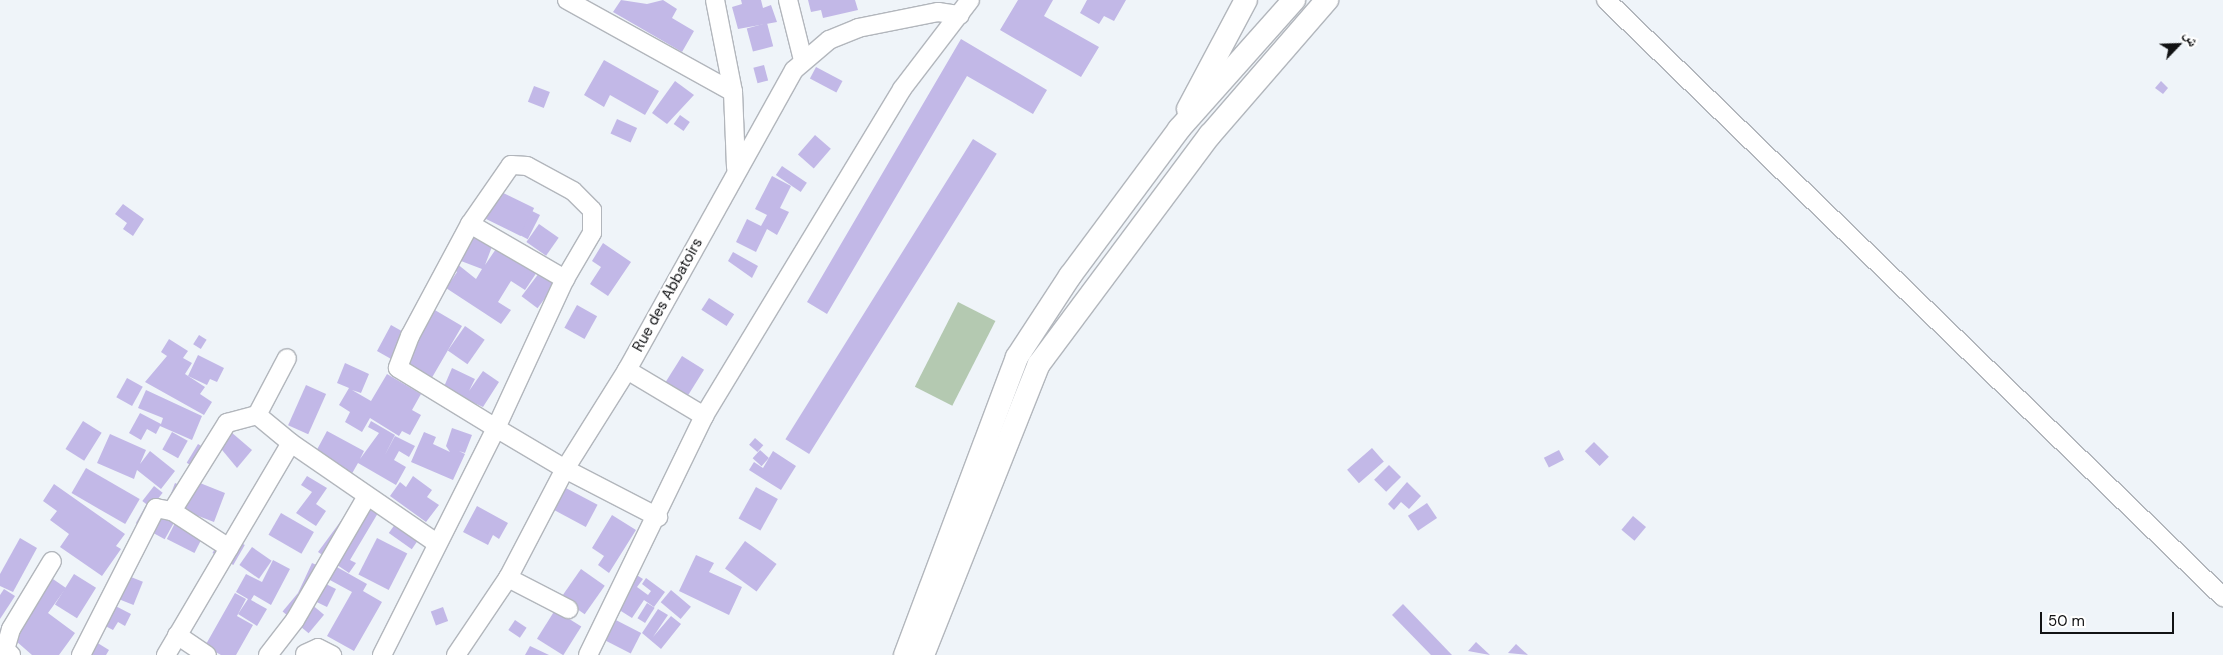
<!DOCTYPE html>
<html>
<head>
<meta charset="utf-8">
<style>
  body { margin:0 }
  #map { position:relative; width:2223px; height:655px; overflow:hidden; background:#eff4f9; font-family:"DM Sans","Noto Naskh Arabic",sans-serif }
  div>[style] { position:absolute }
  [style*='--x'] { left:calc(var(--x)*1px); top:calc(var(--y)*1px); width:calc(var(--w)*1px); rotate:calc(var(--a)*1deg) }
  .green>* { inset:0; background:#b4c9b1; transform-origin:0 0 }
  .building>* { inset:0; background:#c2b8e7; transform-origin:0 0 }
  .roads { filter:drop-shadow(1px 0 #b2b6bc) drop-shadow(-1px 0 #b2b6bc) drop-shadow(0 1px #b2b6bc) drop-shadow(0 -1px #b2b6bc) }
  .minor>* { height:18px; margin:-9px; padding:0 9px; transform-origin:9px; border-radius:9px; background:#fff }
  .tertiary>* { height:22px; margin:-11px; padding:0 11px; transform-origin:11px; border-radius:11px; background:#fff }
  span { translate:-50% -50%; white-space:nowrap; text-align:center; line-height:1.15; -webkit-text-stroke:4px #fff; paint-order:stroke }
  .street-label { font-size:15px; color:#111214 }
  .north { position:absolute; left:2153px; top:20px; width:50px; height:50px; -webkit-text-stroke:4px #fff; paint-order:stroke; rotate:66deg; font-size:14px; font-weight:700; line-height:20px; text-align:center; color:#111214 }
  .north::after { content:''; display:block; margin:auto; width:18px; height:22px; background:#111214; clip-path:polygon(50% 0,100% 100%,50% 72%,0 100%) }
  .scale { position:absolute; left:2040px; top:612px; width:134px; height:22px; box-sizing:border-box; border:2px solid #111214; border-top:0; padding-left:6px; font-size:15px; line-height:18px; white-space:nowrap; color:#111214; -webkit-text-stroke:4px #fff; paint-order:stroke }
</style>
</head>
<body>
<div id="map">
  <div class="green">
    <div style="left:958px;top:302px;width:42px;height:95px;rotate:27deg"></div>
  </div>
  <div class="building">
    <div style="clip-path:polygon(621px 0,647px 4px,663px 0,677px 9px,672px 18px,694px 31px,682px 52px,613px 12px)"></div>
    <div style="clip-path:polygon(741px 0,761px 0,763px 8px,771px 5px,777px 22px,738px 29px,732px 7px,742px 4px)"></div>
    <div style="clip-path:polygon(808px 0,855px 0,858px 10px,823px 18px,821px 10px,811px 12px)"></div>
    <div style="clip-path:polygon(1018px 0,1053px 0,1044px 16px,1099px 47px,1081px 77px,1000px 30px)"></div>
    <div style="clip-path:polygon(1087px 0,1126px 0,1114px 21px,1104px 16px,1099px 24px,1080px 13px)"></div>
    <div style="left:767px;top:23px;width:24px;height:21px;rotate:75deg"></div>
    <div style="clip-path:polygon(961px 39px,1047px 90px,1033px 114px,967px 76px,827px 314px,807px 302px)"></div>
    <div style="clip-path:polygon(604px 60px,659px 91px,645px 115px,610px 95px,604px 107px,584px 95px)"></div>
    <div style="left:764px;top:65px;width:16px;height:11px;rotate:75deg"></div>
    <div style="left:816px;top:67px;width:30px;height:13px;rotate:28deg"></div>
    <div style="clip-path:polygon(675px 81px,694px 95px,667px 124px,652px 113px)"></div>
    <div style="clip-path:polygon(2161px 81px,2168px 88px,2163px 94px,2155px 88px)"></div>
    <div style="left:534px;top:86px;width:17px;height:17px;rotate:21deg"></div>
    <div style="left:680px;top:115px;width:12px;height:11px;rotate:35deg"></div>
    <div style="left:617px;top:119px;width:22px;height:16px;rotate:24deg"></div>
    <div style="left:815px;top:135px;width:21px;height:26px;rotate:41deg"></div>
    <div style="left:973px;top:139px;width:28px;height:354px;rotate:32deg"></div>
    <div style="left:782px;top:166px;width:30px;height:11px;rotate:34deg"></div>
    <div style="clip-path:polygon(772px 176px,791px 186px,780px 208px,789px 212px,777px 235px,767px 229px,756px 252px,736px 242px,747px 219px,761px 226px,767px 215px,755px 209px)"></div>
    <div style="left:491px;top:187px;width:48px;height:31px;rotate:26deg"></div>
    <div style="clip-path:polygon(123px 204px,144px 219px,133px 236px,123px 229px,127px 223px,115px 214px)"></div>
    <div style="left:532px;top:211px;width:9px;height:27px;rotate:27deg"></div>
    <div style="left:539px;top:224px;width:24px;height:22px;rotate:35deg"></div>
    <div style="clip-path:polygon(472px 235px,493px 244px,485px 265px,498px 246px,537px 272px,525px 290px,511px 281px,498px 302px,511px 310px,501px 324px,446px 288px,457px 272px,452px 268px,456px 263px,476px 279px,482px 269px,461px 261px)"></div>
    <div style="clip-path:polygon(603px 243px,631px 262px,608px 296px,590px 284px,601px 267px,592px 261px)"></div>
    <div style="clip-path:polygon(733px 252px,758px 266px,752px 278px,728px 261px)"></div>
    <div style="left:539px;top:273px;width:20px;height:29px;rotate:37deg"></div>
    <div style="left:709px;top:298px;width:30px;height:14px;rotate:33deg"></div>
    <div style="left:577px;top:305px;width:23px;height:26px;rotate:29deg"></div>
    <div style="clip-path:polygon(428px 306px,462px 326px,430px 381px,377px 351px,391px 325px,407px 334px)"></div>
    <div style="left:465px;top:326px;width:24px;height:30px;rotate:35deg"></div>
    <div style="left:199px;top:335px;width:9px;height:11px;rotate:32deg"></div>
    <div style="clip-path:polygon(169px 339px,188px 351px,183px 358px,192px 363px,185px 374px,205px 387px,200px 394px,212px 402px,204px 415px,145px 382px,167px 356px,161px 352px)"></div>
    <div style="clip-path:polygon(198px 355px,224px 368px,217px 382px,210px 379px,207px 385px,188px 376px)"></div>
    <div style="left:682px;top:356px;width:26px;height:34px;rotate:32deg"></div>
    <div style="clip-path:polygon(345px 363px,369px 374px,361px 393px,352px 390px,371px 401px,387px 374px,421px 394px,412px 410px,421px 415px,410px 435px,402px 431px,399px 436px,370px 418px,362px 432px,345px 422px,350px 412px,339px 405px,349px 388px,337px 383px)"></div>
    <div style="clip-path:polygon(452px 368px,475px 379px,469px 391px,483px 371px,499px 382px,483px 407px,443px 389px)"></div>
    <div style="left:127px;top:378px;width:18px;height:22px;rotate:29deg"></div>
    <div style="left:306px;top:385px;width:22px;height:44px;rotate:24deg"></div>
    <div style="clip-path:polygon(146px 390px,202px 416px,192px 440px,160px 426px,156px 434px,147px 429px,141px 440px,129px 433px,140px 413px,161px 424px,163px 418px,138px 408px)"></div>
    <div style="left:83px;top:421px;width:22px;height:33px;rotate:32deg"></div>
    <div style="clip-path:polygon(371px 421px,395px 435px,385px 455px,395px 436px,415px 446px,409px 457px,399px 451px,394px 460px,406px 467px,396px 485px,358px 463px,350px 477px,313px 457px,327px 431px,364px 451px,360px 459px,379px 433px,368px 427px)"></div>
    <div style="clip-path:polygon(224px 426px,252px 450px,237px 468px,213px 439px)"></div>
    <div style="clip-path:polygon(452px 428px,472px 435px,465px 453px,459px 451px,465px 454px,453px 480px,411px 462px,424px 432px,436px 437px,433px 444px,450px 452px,446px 446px)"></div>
    <div style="left:172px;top:432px;width:18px;height:20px;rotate:29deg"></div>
    <div style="clip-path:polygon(110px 434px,146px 450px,140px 464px,150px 451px,175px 471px,161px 489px,137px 470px,134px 479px,97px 463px)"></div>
    <div style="left:755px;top:438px;width:11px;height:9px;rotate:41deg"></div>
    <div style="left:1594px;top:442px;width:21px;height:13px;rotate:45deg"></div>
    <div style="left:198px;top:444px;width:21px;height:22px;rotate:31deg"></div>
    <div style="left:1372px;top:448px;width:18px;height:33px;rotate:49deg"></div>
    <div style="left:760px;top:450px;width:12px;height:11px;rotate:42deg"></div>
    <div style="left:1559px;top:450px;width:11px;height:17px;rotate:63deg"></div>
    <div style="clip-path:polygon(773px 451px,796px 466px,781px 490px,749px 470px,754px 462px,763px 468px)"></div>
    <div style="left:1389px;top:465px;width:17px;height:21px;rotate:45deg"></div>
    <div style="left:86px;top:468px;width:62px;height:29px;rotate:30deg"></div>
    <div style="clip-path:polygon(307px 476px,327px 488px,316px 504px,326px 511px,316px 526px,296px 513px,312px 492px,301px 485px)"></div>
    <div style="clip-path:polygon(413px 476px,432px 490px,427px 497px,439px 505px,426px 522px,390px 496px,400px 482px,406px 487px)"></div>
    <div style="clip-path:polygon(195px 481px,225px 493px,214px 522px,167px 504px,175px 483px,191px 490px)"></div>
    <div style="clip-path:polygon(1407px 482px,1421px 496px,1409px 509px,1401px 502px,1394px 510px,1388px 504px)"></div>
    <div style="clip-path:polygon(54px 484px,125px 534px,116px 546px,121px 549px,102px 576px,60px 547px,69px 534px,50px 520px,57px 511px,43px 501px)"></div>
    <div style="left:154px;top:486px;width:11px;height:19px;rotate:38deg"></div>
    <div style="left:564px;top:487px;width:38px;height:25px;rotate:28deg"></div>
    <div style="left:756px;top:487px;width:25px;height:36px;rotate:29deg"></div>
    <div style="clip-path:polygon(357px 499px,378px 513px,350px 560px,356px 563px,349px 573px,318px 552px)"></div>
    <div style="left:1427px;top:503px;width:18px;height:23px;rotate:56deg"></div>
    <div style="left:146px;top:505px;width:33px;height:21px;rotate:29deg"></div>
    <div style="clip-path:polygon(477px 506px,508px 523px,499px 539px,493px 535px,488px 545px,463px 532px)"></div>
    <div style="left:281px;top:513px;width:38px;height:25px;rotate:30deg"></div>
    <div style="clip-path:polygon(612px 515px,636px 530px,609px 573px,598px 565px,604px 556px,592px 548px)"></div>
    <div style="left:1633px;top:516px;width:17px;height:18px;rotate:40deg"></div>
    <div style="left:398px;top:520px;width:28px;height:16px;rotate:35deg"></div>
    <div style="left:175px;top:523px;width:31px;height:18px;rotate:27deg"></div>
    <div style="left:224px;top:533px;width:24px;height:23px;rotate:30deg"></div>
    <div style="clip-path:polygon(20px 538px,37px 548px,13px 592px,0 586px,0 574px)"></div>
    <div style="left:377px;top:538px;width:34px;height:41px;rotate:27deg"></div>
    <div style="left:745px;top:541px;width:39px;height:34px;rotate:36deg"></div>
    <div style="left:252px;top:547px;width:24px;height:22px;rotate:35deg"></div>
    <div style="clip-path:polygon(696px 555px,714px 563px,709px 572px,742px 587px,729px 615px,679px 591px)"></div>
    <div style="clip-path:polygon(273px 560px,290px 569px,271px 605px,254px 595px,251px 600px,267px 609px,257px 626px,238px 614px,248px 599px,236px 592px,246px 574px,262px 582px)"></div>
    <div style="clip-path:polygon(312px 563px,328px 570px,322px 582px,336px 589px,327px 607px,298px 593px)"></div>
    <div style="clip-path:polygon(335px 566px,367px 584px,363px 591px,382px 602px,354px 651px,327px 636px,352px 592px,328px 579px)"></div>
    <div style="left:581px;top:569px;width:29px;height:35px;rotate:35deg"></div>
    <div style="left:116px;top:571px;width:29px;height:25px;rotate:22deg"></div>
    <div style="left:74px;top:574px;width:26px;height:36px;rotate:32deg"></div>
    <div style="clip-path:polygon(635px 574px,643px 579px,637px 587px,648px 595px,651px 591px,642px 584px,646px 578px,665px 592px,654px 607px,644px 600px,632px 618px,613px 606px)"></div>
    <div style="clip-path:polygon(50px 577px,66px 588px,48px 613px,75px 633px,59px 655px,32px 655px,8px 634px,32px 612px,21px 604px)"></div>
    <div style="clip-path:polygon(4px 589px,15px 596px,0 619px,0 595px)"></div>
    <div style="left:671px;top:590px;width:26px;height:16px;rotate:40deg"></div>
    <div style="clip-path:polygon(235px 593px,246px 599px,237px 616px,253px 625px,236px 655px,221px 655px,205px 646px)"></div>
    <div style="left:298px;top:593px;width:34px;height:24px;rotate:40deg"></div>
    <div style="clip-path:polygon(102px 599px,131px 614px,125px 626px,118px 622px,113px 630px,92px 619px)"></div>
    <div style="left:647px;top:603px;width:9px;height:18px;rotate:32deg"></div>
    <div style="clip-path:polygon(1403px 604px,1452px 655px,1431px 655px,1392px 615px)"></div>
    <div style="left:443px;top:607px;width:15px;height:13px;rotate:70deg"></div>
    <div style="clip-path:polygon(658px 609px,668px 615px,653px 637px,671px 616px,681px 624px,661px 649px,642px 633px)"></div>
    <div style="left:555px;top:610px;width:31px;height:34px;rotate:32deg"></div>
    <div style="left:610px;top:617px;width:35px;height:23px;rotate:27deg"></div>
    <div style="left:515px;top:620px;width:14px;height:12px;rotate:34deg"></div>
    <div style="clip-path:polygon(83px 634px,109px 650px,106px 655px,71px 655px)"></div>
    <div style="clip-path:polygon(1476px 642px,1490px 655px,1468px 651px)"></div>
    <div style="clip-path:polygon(1516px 644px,1528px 655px,1508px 653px)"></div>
    <div style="clip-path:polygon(530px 646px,549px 655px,525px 655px)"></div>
  </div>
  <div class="roads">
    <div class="minor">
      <div style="--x:567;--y:0;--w:190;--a:29"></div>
      <div style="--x:715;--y:0;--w:94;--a:78.9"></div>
      <div style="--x:733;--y:92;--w:76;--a:87.7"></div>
      <div style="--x:788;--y:0;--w:62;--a:76"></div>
      <div style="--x:1606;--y:0;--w:859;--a:44.06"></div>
      <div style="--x:470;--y:224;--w:110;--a:30.1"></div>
      <div style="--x:627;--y:370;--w:90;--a:30.9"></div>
      <div style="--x:291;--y:443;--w:175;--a:34.5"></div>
      <div style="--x:172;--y:511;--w:104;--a:-58"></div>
      <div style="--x:227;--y:423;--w:31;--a:-15"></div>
      <div style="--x:508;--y:578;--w:68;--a:27.3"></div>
      <div style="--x:177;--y:635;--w:36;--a:34"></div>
      <div style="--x:305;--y:654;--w:14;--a:-25"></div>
      <div style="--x:318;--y:648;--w:16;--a:27"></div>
      <div style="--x:11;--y:655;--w:8;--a:-140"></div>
      <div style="--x:5;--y:650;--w:22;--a:-74"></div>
      <div style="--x:11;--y:629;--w:79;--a:-58.9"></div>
      <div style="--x:81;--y:655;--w:165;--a:-63"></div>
      <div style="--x:156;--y:508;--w:16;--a:11"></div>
      <div style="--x:172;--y:511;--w:68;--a:33"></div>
      <div style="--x:166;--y:655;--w:246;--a:-59.5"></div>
      <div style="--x:291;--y:443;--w:44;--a:-140.5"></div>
      <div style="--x:257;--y:415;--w:64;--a:-62.2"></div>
      <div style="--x:268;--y:655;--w:44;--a:-52.4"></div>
      <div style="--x:295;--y:620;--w:141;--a:-59.8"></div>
      <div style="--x:382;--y:655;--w:254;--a:-63.3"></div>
      <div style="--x:496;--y:428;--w:164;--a:-65.2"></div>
      <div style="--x:565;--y:279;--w:53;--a:-59.6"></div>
      <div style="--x:592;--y:233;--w:23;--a:-90"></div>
      <div style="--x:592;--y:210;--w:27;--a:-135"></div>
      <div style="--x:573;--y:191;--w:52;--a:-151.5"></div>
      <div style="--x:527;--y:166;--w:16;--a:-176"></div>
      <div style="--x:511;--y:165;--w:72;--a:124.8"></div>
      <div style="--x:470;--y:224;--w:127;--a:118.2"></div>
      <div style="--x:410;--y:336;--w:34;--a:111"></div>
      <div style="--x:398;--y:368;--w:115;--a:31.5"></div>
      <div style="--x:496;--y:428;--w:80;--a:30.7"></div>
      <div style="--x:565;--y:469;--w:105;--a:27.3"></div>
      <div style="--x:456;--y:655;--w:93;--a:-56"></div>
      <div style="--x:508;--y:578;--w:123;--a:-62.4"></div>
      <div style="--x:565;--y:469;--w:117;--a:-57.9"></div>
      <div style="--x:627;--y:370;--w:343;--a:-60.9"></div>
      <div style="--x:794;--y:70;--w:46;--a:-40.6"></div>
      <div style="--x:829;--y:40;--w:31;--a:-22"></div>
      <div style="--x:858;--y:28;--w:82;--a:-11.3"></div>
      <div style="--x:938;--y:12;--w:22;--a:8"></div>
      <div style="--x:588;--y:655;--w:266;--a:-64.1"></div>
      <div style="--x:704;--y:416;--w:382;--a:-58.8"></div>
      <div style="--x:902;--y:89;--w:112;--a:-52.6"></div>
    </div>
    <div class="tertiary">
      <div style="--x:1188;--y:109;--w:123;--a:-62"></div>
      <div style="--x:905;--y:655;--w:318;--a:-69.4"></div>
      <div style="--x:1017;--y:357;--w:97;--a:-56.8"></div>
      <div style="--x:1070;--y:276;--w:183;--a:-53.4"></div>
      <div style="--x:1179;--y:129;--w:173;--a:-48.3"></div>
      <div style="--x:923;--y:655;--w:313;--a:-68.3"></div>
      <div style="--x:1039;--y:364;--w:286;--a:-53.3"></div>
      <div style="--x:1210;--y:135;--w:179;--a:-49.1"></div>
    </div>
  </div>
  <div class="street-label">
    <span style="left:668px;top:295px;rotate:-61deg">Rue des Abbatoirs</span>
  </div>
  <div class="north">ش</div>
  <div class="scale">50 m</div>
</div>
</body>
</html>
